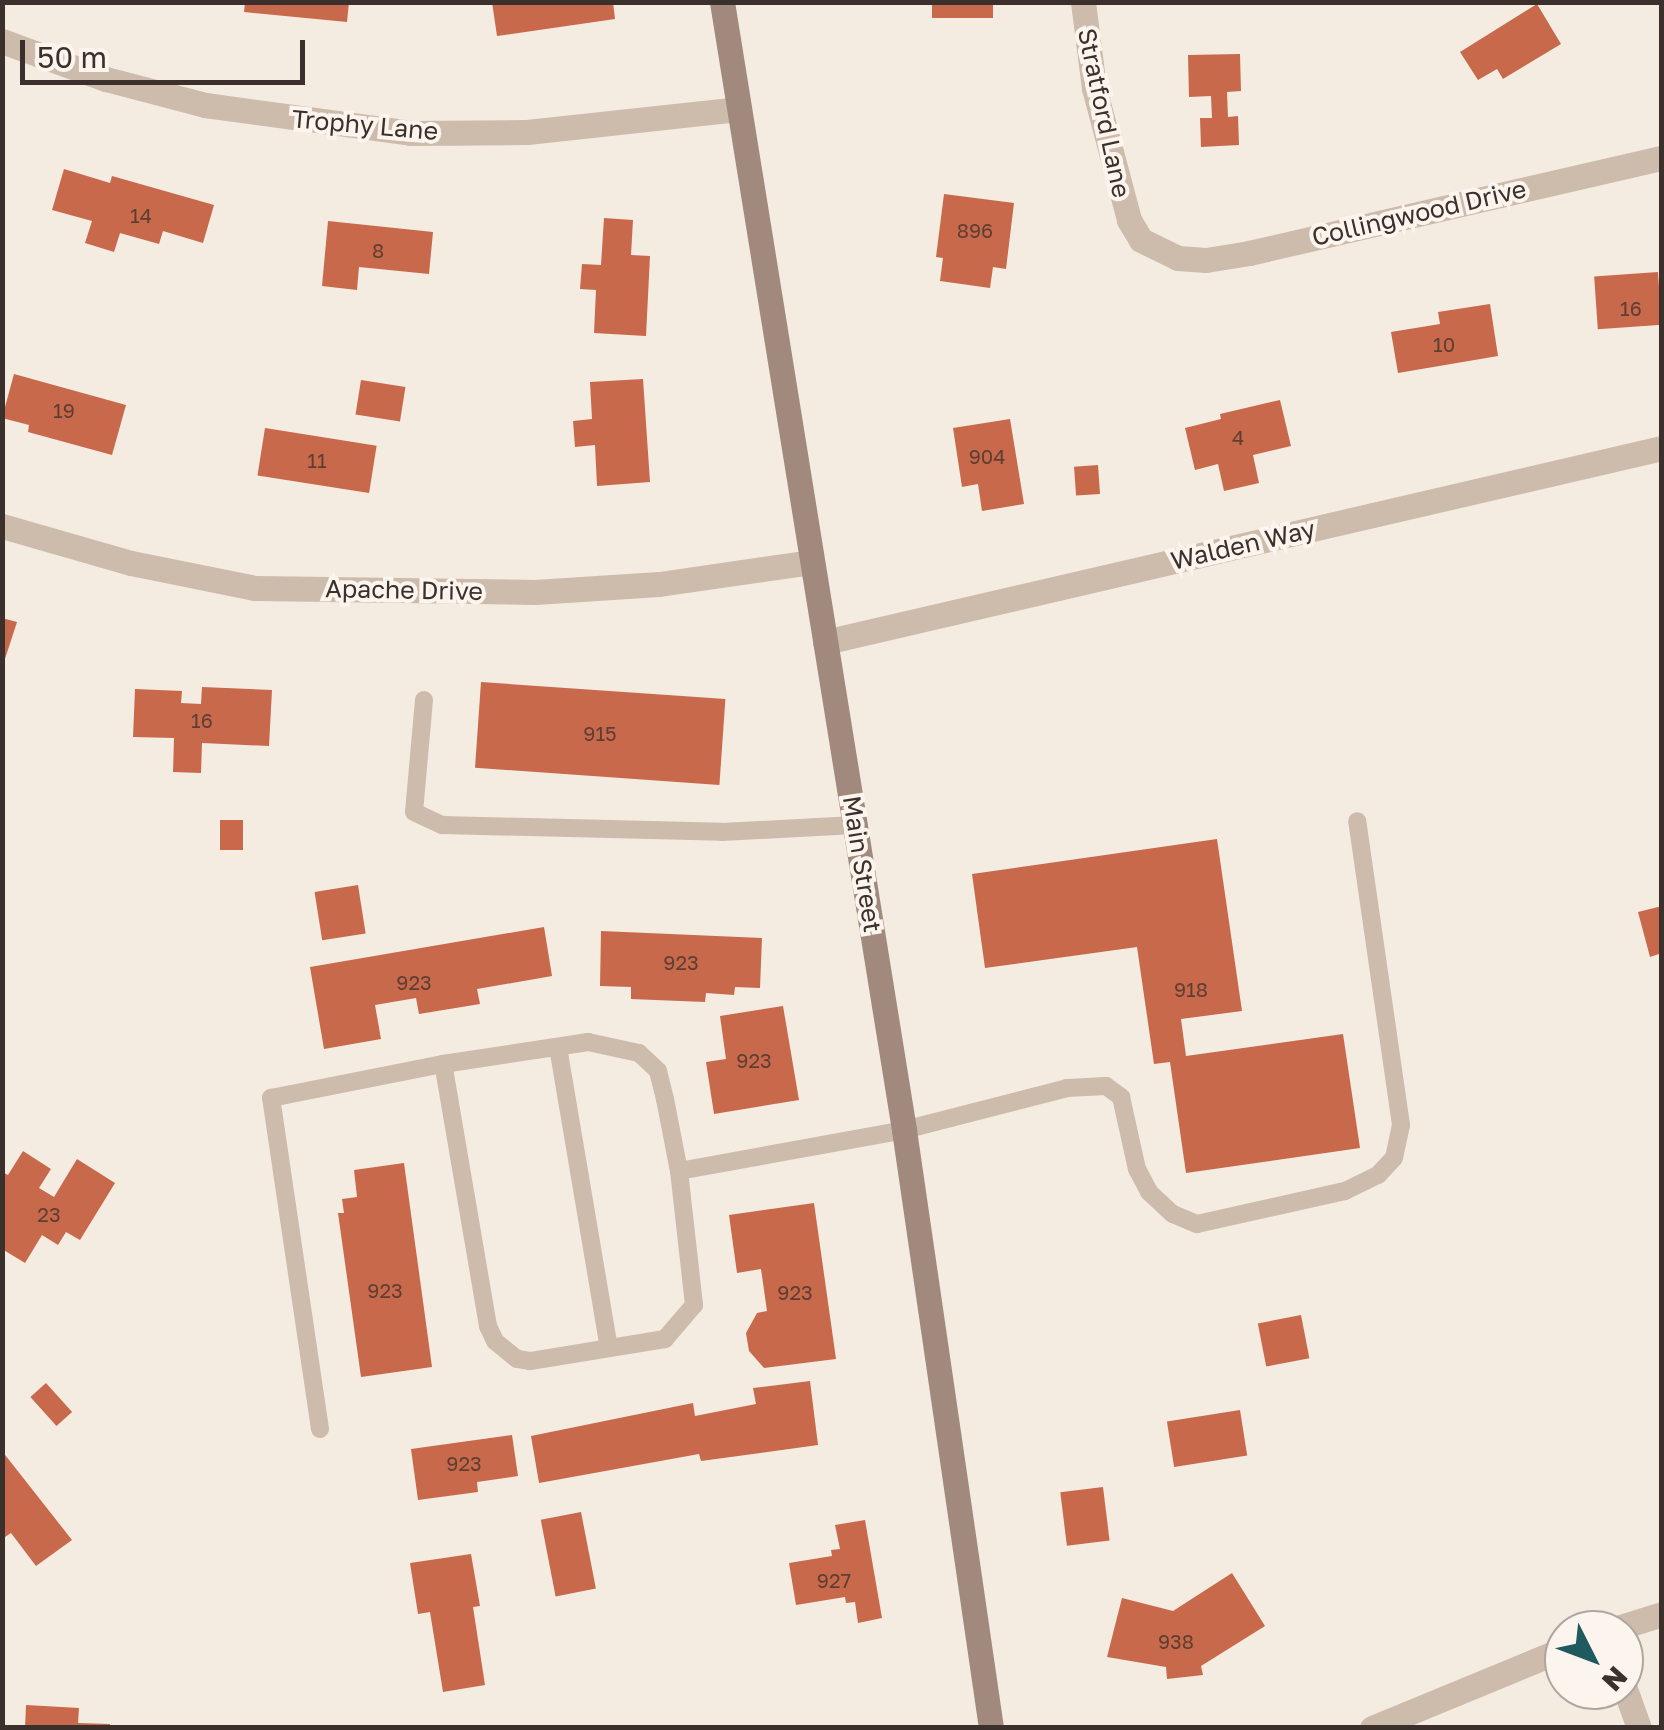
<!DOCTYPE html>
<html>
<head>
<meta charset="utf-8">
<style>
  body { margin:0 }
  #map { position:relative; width:1664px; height:1730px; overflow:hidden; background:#f4ebe1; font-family:"Golos Text",sans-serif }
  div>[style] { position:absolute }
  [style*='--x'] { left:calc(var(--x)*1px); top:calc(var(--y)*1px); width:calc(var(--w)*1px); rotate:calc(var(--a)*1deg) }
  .building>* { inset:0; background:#c8694b; transform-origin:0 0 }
  .service>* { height:18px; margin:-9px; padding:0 9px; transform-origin:9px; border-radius:9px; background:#cdbbac }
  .minor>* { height:25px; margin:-12.5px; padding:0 12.5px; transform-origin:12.5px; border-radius:12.5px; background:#cdbbac }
  .tertiary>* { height:25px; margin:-12.5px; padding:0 12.5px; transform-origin:12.5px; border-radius:12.5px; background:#cdbbac }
  .secondary>* { height:25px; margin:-12.5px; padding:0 12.5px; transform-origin:12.5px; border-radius:12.5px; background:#a18a7d }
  span { translate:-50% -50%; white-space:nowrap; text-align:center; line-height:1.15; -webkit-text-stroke:8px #fbf5ee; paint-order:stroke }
  .number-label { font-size:20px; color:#5e3e33 }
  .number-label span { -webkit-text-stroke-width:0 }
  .street-label { font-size:25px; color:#3b302b }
  .frame { position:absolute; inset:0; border:5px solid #3b302b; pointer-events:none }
  .north { position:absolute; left:1544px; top:1610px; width:100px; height:100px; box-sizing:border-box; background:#fbf5ee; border:2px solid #aea6a0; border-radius:50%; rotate:132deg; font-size:28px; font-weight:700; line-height:40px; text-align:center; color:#3b302b }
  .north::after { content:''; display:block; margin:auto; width:35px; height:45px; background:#1f5a5e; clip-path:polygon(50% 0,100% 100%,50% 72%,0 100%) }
  .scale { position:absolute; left:20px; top:40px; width:285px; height:45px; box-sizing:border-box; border:5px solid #3b302b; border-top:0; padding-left:12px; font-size:30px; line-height:35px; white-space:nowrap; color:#3b302b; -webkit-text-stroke:8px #fbf5ee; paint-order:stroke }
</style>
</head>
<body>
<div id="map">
  <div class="building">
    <div style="clip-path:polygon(245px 2px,349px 2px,347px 22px,244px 12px)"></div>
    <div style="clip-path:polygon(492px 2px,613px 2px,615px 19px,497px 36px)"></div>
    <div style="left:932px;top:2px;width:61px;height:16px"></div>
    <div style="clip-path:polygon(1537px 4px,1561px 44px,1503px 79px,1497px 69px,1478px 80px,1460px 52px)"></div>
    <div style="clip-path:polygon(1240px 54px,1241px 91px,1227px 92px,1228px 117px,1238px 116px,1239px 145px,1201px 147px,1200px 118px,1212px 118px,1211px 96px,1189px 97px,1188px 55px)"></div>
    <div style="clip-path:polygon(64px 169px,110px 183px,112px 176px,214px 205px,203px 243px,163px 231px,159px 244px,120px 233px,114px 252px,85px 243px,92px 221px,52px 210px)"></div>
    <div style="clip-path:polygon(944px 194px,1014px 203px,1006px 269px,993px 267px,990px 288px,940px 281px,943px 258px,936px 257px)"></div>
    <div style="clip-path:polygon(604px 218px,633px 220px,631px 255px,650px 256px,646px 336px,594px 333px,596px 290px,580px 289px,582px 264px,601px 265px)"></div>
    <div style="clip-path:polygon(328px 221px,433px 232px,429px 274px,359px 267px,357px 290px,322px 286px)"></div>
    <div style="left:1658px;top:272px;width:53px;height:64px;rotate:86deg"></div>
    <div style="clip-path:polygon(1490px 304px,1498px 356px,1398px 373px,1391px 332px,1440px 324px,1438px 312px)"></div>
    <div style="clip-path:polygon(14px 374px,126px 405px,112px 455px,28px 432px,29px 425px,2px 418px)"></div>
    <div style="clip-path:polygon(643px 379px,650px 482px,597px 486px,595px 445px,575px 447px,573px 421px,592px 419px,590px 382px)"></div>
    <div style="left:361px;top:380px;width:45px;height:35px;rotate:9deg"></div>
    <div style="clip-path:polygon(1280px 400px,1291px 446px,1253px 455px,1259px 483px,1224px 491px,1218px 464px,1195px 470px,1185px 428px,1221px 419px,1220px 414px)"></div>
    <div style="clip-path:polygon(1010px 419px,1024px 504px,982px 511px,978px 484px,962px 487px,953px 428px)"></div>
    <div style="left:265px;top:428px;width:113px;height:48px;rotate:9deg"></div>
    <div style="left:1098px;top:465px;width:29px;height:24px;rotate:86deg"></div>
    <div style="clip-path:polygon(2px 618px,17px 622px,3px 665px,2px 665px)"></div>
    <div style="left:481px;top:682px;width:245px;height:86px;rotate:4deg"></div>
    <div style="clip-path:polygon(202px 687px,272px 690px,269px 746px,202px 743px,201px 773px,173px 772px,174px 738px,133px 737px,135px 689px,182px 691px,181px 703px,201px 704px)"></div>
    <div style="left:220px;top:820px;width:23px;height:30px"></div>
    <div style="clip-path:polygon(1217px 839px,1242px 1011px,1181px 1019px,1186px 1056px,1343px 1034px,1360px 1148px,1186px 1173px,1170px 1062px,1154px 1064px,1137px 947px,985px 968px,972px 874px)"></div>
    <div style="left:358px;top:885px;width:49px;height:44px;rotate:81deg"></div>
    <div style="clip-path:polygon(1662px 906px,1662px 953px,1650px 957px,1638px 912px)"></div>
    <div style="clip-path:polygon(544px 927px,552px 976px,477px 989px,480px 1004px,419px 1014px,416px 998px,375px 1005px,381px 1039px,324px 1049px,310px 967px)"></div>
    <div style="clip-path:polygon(601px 931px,762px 938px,760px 988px,735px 987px,734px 995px,706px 993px,705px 1002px,631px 999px,631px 987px,600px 986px)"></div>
    <div style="clip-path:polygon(783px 1006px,799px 1100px,714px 1114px,706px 1062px,726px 1059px,720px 1016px)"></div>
    <div style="clip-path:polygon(23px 1151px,51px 1169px,39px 1188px,54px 1197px,77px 1159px,115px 1183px,80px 1240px,66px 1232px,58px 1245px,42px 1235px,25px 1263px,2px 1249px,2px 1172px,8px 1175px)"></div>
    <div style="clip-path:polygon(404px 1163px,432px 1367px,361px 1377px,338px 1213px,344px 1213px,342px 1199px,357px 1197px,354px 1170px)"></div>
    <div style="clip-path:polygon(814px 1203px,836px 1359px,764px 1368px,749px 1351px,746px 1333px,757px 1313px,767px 1311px,761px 1269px,737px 1273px,729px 1215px)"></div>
    <div style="left:1301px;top:1315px;width:44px;height:44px;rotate:79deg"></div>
    <div style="clip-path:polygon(810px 1381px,818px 1445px,701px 1461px,699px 1454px,539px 1483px,531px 1436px,693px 1403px,695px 1416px,756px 1404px,753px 1388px)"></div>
    <div style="left:46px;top:1383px;width:39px;height:21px;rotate:48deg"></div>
    <div style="left:1240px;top:1410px;width:46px;height:74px;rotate:81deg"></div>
    <div style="clip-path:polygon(512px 1435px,518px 1476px,477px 1482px,478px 1492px,418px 1500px,411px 1449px)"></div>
    <div style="clip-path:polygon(2px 1451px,72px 1540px,36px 1566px,11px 1533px,2px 1539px)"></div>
    <div style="left:1103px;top:1487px;width:54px;height:43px;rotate:83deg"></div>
    <div style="left:581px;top:1512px;width:78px;height:41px;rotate:79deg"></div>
    <div style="clip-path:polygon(865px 1520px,882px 1618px,858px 1623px,855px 1602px,846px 1603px,845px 1597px,796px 1605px,789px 1563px,832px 1556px,831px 1550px,840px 1549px,835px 1525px)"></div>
    <div style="clip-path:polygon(471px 1554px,480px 1606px,473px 1607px,485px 1685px,443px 1692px,430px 1612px,418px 1614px,410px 1563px)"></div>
    <div style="clip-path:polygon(1232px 1573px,1265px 1626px,1201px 1666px,1203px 1675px,1167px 1679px,1166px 1667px,1107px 1657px,1122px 1598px,1173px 1611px)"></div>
    <div style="clip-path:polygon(26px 1705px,79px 1708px,78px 1723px,110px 1724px,110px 1728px,25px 1728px)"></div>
  </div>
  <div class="service">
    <div style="--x:424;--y:700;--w:112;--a:95.1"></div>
    <div style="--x:414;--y:812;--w:31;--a:25"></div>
    <div style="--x:442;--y:825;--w:280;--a:1.4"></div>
    <div style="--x:722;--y:832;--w:133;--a:-3"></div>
    <div style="--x:558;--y:1047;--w:305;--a:80.4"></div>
    <div style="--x:679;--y:1171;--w:229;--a:-10.3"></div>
    <div style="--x:904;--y:1130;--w:168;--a:-14.4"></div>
    <div style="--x:1067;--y:1088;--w:39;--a:-3"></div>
    <div style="--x:1106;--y:1086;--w:19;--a:36"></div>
    <div style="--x:1121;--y:1097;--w:74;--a:77.5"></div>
    <div style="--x:1137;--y:1169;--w:26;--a:62"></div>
    <div style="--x:1149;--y:1192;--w:33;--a:43"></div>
    <div style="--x:1173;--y:1214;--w:26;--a:23"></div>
    <div style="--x:1197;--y:1224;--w:152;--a:-12.6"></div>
    <div style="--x:1345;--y:1191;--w:37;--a:-26"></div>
    <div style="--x:1378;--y:1175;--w:23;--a:-47"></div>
    <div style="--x:1394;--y:1158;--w:34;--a:-78"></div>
    <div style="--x:1401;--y:1125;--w:307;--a:-98.2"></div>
    <div style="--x:320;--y:1429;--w:335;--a:-98.4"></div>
    <div style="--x:271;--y:1098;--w:175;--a:-11.2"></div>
    <div style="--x:443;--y:1064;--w:147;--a:-8.6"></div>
    <div style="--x:588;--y:1042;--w:52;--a:12.2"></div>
    <div style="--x:639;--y:1053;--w:26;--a:43"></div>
    <div style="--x:658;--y:1071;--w:29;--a:76"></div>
    <div style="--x:665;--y:1099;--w:73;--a:79"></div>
    <div style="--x:679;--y:1171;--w:135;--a:83.6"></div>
    <div style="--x:694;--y:1305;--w:45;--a:130.5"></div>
    <div style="--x:665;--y:1339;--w:137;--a:170.7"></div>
    <div style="--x:530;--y:1361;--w:13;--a:-171"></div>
    <div style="--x:517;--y:1359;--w:28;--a:-141"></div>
    <div style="--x:495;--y:1341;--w:17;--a:-115"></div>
    <div style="--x:488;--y:1326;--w:266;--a:-99.7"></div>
  </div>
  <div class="minor">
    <div style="--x:1083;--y:2;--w:87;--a:82.7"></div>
    <div style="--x:1094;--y:88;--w:137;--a:75.1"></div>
    <div style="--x:1129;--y:220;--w:23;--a:59"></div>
    <div style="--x:1141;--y:240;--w:41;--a:25.9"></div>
    <div style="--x:1178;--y:258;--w:28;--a:4"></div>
    <div style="--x:1206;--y:260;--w:44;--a:-9.2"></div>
    <div style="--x:1249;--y:253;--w:424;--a:-13"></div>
    <div style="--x:2;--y:41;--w:111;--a:20.1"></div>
    <div style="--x:106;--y:79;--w:102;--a:14.7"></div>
    <div style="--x:205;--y:105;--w:208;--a:7.7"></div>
    <div style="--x:411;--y:133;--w:116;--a:-0.5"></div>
    <div style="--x:527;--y:132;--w:212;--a:-6.2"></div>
    <div style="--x:2;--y:526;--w:134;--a:16"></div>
    <div style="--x:131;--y:563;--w:126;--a:11.4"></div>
    <div style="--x:255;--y:588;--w:280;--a:0.8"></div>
    <div style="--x:535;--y:592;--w:124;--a:-3.7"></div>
    <div style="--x:659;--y:584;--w:154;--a:-8.2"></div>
    <div style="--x:825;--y:642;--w:859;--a:-13.05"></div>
    <div style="--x:1624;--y:1686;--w:45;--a:70.3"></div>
  </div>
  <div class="tertiary">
    <div style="--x:1611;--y:1630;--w:53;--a:-17.4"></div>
    <div style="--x:1372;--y:1728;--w:208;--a:-22.4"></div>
  </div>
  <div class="secondary">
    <div style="--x:722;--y:2;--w:1143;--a:80.83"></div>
    <div style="--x:904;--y:1130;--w:604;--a:81.72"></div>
  </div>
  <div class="number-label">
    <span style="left:141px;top:215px">14</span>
    <span style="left:975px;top:230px">896</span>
    <span style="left:378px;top:250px">8</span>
    <span style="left:1631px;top:308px">16</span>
    <span style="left:1444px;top:344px">10</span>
    <span style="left:64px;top:410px">19</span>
    <span style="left:1238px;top:437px">4</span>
    <span style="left:987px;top:456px">904</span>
    <span style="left:317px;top:460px">11</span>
    <span style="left:202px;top:720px">16</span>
    <span style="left:600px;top:733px">915</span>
    <span style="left:681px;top:962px">923</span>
    <span style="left:414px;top:982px">923</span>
    <span style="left:1191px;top:989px">918</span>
    <span style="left:754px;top:1060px">923</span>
    <span style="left:49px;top:1214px">23</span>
    <span style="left:385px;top:1290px">923</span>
    <span style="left:795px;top:1292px">923</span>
    <span style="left:464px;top:1463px">923</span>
    <span style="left:834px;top:1580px">927</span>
    <span style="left:1176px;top:1641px">938</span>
  </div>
  <div class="street-label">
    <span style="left:1104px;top:113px;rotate:78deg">Stratford Lane</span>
    <span style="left:365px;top:125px;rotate:5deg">Trophy Lane</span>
    <span style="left:1419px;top:213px;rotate:-13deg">Collingwood Drive</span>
    <span style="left:1243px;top:545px;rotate:-13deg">Walden Way</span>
    <span style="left:404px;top:590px;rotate:1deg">Apache Drive</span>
    <span style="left:862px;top:864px;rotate:81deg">Main Street</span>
  </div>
  <div class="frame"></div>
  <div class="north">N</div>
  <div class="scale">50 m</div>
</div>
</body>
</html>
